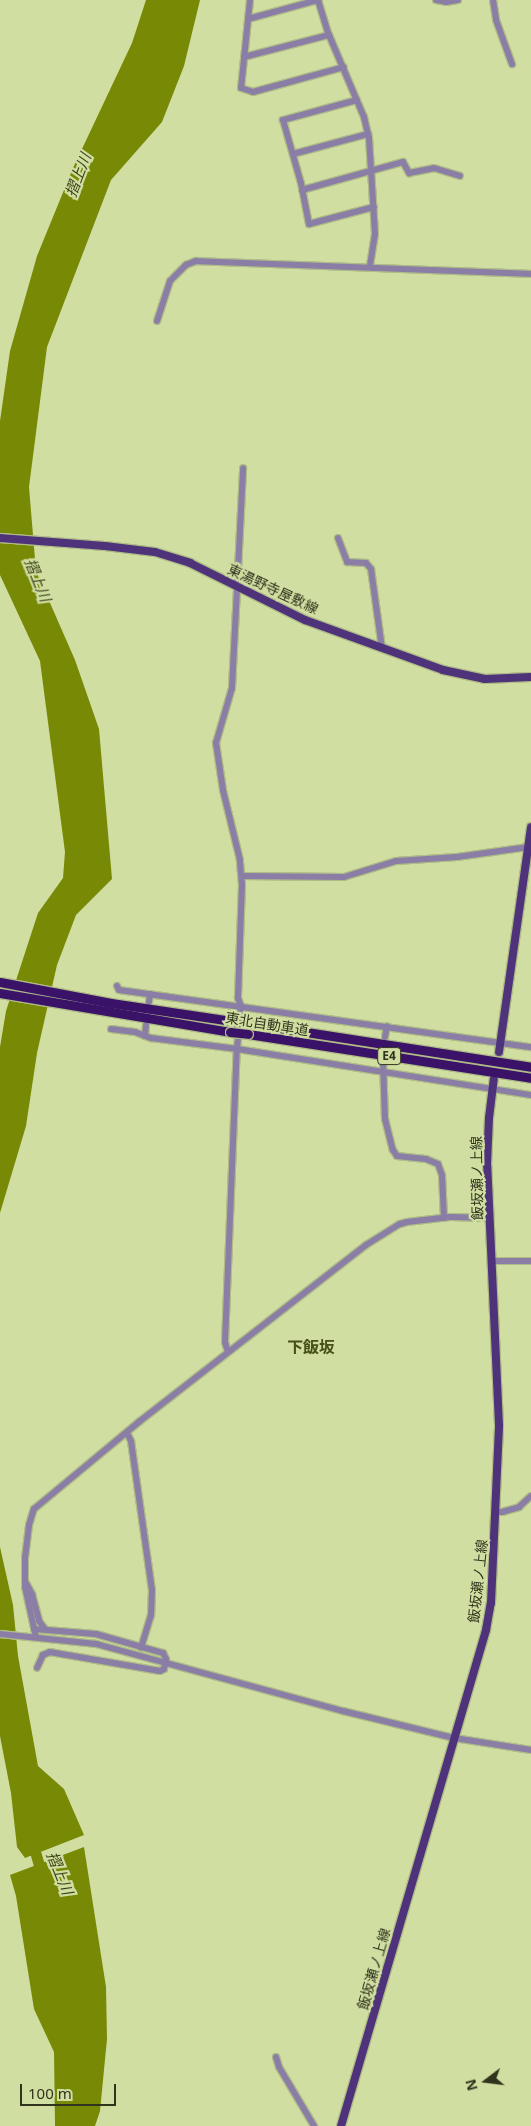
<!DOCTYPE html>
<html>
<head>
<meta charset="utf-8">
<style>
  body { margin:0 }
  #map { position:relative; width:531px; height:2126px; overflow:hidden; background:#d0dea2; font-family:"Noto Sans","Noto Sans JP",sans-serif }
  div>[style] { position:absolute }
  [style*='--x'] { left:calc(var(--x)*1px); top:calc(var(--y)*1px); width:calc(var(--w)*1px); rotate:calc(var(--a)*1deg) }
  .water>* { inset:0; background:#788905 }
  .river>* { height:11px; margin:-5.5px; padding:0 5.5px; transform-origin:5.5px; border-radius:5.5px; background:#788905 }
  .roads { filter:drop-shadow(1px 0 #b0bc87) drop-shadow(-1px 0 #b0bc87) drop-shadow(0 1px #b0bc87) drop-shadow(0 -1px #b0bc87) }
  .minor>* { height:6px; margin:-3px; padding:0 3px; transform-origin:3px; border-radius:3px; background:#8a7ea6 }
  .major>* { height:8px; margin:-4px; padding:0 4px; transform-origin:4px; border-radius:4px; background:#4e337a }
  .highway>* { height:9px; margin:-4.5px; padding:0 4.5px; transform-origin:4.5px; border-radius:4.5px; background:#3a1369 }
  .bridges { filter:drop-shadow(1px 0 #b0bc87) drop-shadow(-1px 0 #b0bc87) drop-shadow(0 1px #b0bc87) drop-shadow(0 -1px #b0bc87) }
  .highway-bridge>* { height:9px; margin:-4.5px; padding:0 4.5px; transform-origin:4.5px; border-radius:4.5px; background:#3a1369 }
  span { translate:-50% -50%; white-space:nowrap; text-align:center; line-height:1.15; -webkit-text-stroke:4.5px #d0dea2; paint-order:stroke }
  .shield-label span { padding:1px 4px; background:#d0dea2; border:1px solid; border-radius:4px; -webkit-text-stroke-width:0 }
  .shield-label { font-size:12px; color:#30341d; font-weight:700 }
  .street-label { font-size:14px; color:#30341d }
  .water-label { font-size:15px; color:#3b4316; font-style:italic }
  .quarter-label { font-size:16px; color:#475018; font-weight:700 }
  .north { position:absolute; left:461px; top:2056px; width:50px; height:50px; -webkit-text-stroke:4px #d0dea2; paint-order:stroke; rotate:255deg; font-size:14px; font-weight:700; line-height:20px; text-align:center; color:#30341d }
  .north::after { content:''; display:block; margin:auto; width:18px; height:22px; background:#30341d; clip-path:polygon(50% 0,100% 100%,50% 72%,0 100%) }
  .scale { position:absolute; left:20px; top:2084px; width:96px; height:22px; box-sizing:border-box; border:2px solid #30341d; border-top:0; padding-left:6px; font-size:15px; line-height:18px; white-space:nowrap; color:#30341d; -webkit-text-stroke:4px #d0dea2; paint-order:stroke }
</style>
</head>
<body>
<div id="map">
  <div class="water">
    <div style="clip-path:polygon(146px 0,200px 0,184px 66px,162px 122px,111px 180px,47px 347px,29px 487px,36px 571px,75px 660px,99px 729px,112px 879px,76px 915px,57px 965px,37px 1053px,26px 1126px,0 1213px,0 1047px,6px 1011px,38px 913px,63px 878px,65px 852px,40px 661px,0 575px,0 421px,10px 351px,37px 256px,73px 168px,132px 43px)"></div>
    <div style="clip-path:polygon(0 1547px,13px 1605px,18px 1656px,38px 1766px,64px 1789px,84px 1835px,25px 1858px,17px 1847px,11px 1793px,0 1736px)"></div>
    <div style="clip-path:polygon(84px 1847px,106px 1987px,107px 2039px,100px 2111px,95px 2126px,55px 2126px,54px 2052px,34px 2009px,16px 1896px,10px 1875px)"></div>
  </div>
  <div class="river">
    <div style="--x:32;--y:1841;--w:25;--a:74"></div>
    <div style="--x:39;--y:1865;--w:14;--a:60"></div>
  </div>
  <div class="roads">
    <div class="minor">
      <div style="--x:250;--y:0;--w:88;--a:95.8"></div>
      <div style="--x:241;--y:88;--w:13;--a:18"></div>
      <div style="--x:253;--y:92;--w:94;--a:-15.4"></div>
      <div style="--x:318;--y:0;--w:37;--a:73"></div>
      <div style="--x:329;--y:35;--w:89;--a:66.9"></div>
      <div style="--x:364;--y:117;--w:22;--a:77"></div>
      <div style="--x:369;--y:138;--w:96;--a:86.4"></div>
      <div style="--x:375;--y:234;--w:33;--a:99"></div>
      <div style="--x:436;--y:0;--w:10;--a:11"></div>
      <div style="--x:446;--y:2;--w:12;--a:-9"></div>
      <div style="--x:493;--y:0;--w:20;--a:81"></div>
      <div style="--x:496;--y:20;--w:47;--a:70"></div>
      <div style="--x:248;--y:19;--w:73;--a:-15.2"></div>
      <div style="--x:244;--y:57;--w:88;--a:-14.5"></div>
      <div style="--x:357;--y:100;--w:77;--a:164.9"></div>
      <div style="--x:283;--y:120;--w:66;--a:74.1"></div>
      <div style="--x:301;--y:183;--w:42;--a:79"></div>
      <div style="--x:309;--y:224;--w:67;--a:-14.7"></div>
      <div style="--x:293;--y:154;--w:78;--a:-14.9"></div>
      <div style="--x:302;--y:190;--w:105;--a:-15.5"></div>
      <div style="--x:403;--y:162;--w:13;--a:61"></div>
      <div style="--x:409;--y:173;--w:25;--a:-11"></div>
      <div style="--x:434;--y:168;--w:27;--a:17"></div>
      <div style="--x:157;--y:321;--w:42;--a:-72"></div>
      <div style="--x:170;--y:281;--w:23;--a:-45"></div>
      <div style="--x:186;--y:265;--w:11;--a:-22"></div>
      <div style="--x:196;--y:261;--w:335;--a:2.2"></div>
      <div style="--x:338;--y:538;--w:26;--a:69"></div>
      <div style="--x:347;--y:562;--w:19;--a:3"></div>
      <div style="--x:366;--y:563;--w:8;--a:50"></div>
      <div style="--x:371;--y:569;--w:80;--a:82.1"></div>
      <div style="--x:242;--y:876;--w:102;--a:0.6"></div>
      <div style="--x:344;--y:877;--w:54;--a:-17.1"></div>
      <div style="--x:396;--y:861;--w:61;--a:-3.8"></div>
      <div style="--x:457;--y:857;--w:72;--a:-8"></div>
      <div style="--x:117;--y:986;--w:4;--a:63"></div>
      <div style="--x:119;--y:990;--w:416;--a:7.9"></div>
      <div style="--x:149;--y:1002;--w:8;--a:-83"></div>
      <div style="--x:111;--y:1029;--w:24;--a:7"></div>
      <div style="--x:135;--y:1032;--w:17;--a:21"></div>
      <div style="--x:151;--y:1038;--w:87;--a:7.3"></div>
      <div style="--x:237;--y:1049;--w:298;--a:8.9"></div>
      <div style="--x:145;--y:1036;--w:11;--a:-85"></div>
      <div style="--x:385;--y:1037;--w:11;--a:-80"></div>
      <div style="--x:383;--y:1060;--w:59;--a:88.1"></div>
      <div style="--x:385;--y:1119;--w:32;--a:76"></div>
      <div style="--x:393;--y:1150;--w:7;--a:56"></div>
      <div style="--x:397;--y:1156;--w:29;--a:6"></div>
      <div style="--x:426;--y:1159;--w:13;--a:23"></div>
      <div style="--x:438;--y:1164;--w:12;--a:70"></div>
      <div style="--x:442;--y:1175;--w:43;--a:87.3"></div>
      <div style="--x:492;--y:1261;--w:39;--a:0"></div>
      <div style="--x:228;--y:1352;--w:10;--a:-107"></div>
      <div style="--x:225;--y:1342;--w:293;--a:-87.7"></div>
      <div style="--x:237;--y:1049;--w:43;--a:-84.7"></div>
      <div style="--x:241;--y:1006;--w:9;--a:-111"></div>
      <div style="--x:238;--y:998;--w:113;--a:-88"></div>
      <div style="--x:242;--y:885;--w:25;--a:-95"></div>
      <div style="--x:240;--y:860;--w:72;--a:-103.7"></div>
      <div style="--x:223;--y:790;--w:48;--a:-98.5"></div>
      <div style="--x:216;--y:743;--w:57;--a:-73.8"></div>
      <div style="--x:232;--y:688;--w:220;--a:-87.1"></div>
      <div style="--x:127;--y:1433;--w:9;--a:63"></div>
      <div style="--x:131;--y:1441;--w:150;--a:82"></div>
      <div style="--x:152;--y:1590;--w:25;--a:92"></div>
      <div style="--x:151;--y:1615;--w:34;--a:107"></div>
      <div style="--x:496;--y:1512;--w:6;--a:0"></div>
      <div style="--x:502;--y:1512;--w:18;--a:-16"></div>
      <div style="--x:519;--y:1507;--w:16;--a:-43"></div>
      <div style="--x:26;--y:1583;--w:13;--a:61"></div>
      <div style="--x:32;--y:1594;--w:28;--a:75"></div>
      <div style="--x:39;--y:1621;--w:10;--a:53"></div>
      <div style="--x:34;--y:1629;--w:62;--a:4.6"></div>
      <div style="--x:96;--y:1634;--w:70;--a:15.8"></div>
      <div style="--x:163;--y:1653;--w:7;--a:63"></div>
      <div style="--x:166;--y:1659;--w:10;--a:101"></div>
      <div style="--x:164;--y:1669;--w:4;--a:153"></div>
      <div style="--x:160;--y:1671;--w:112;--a:-170.2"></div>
      <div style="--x:50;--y:1652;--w:8;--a:157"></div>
      <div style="--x:43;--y:1655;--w:14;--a:115"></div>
      <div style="--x:0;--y:1634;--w:97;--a:5.9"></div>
      <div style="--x:96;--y:1644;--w:256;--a:15.2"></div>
      <div style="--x:343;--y:1711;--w:114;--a:13.7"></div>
      <div style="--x:454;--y:1738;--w:78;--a:8.9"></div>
      <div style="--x:36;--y:1637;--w:51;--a:-102.4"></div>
      <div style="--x:25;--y:1587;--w:29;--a:-90"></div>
      <div style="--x:25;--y:1558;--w:33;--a:-83"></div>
      <div style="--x:29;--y:1525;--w:17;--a:-73"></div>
      <div style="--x:34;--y:1509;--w:138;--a:-39.7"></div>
      <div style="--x:140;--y:1421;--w:286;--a:-37.9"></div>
      <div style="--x:366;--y:1245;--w:40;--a:-32"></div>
      <div style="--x:400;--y:1224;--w:7;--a:-16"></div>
      <div style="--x:407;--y:1222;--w:43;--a:-6.6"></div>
      <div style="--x:450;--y:1217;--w:40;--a:1.4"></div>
      <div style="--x:276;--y:2057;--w:10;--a:73"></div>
      <div style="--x:279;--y:2067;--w:69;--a:59.3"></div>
    </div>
    <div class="major">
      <div style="--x:0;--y:538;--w:105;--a:4.4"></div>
      <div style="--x:105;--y:546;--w:50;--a:6.8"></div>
      <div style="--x:155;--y:552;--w:37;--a:17"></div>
      <div style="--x:190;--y:563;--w:128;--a:26.4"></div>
      <div style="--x:305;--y:620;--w:147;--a:19.9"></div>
      <div style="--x:443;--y:670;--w:43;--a:12.1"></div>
      <div style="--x:485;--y:679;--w:46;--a:-2.5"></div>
      <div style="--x:499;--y:1052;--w:227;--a:-81.9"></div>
      <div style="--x:341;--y:2126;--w:517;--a:-73.7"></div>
      <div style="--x:486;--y:1630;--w:27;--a:-80"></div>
      <div style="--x:491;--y:1603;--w:178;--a:-87.4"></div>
      <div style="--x:499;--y:1425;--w:260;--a:-92.6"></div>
      <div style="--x:487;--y:1165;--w:47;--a:-87.6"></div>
      <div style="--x:489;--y:1118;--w:39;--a:-83"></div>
    </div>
    <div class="highway">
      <div style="--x:0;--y:982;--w:113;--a:10.7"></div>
      <div style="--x:111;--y:1003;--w:122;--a:8.5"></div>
      <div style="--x:0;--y:993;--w:233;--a:9.6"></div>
      <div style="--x:248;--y:1023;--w:286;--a:8.8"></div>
      <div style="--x:248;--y:1034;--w:286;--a:8.8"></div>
    </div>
  </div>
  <div class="bridges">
    <div class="highway-bridge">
      <div style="--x:232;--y:1021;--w:16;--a:7"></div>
      <div style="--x:230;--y:1032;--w:18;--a:6"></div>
    </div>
  </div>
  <div class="shield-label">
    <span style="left:389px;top:1056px">E4</span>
  </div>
  <div class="street-label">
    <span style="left:273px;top:589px;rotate:25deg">東湯野寺屋敷線</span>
    <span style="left:267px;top:1024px;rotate:9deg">東北自動車道</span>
    <span style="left:477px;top:1178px;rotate:-91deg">飯坂瀬ノ上線</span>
    <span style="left:478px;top:1581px;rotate:-84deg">飯坂瀬ノ上線</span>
    <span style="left:374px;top:1969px;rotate:-74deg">飯坂瀬ノ上線</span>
  </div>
  <div class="water-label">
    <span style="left:78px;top:175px;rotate:-69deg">摺上川</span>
    <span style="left:38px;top:580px;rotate:68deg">摺上川</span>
    <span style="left:60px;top:1873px;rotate:68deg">摺上川</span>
  </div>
  <div class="quarter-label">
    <span style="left:311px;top:1347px">下飯坂</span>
  </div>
  <div class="north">N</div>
  <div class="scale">100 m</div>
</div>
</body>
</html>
